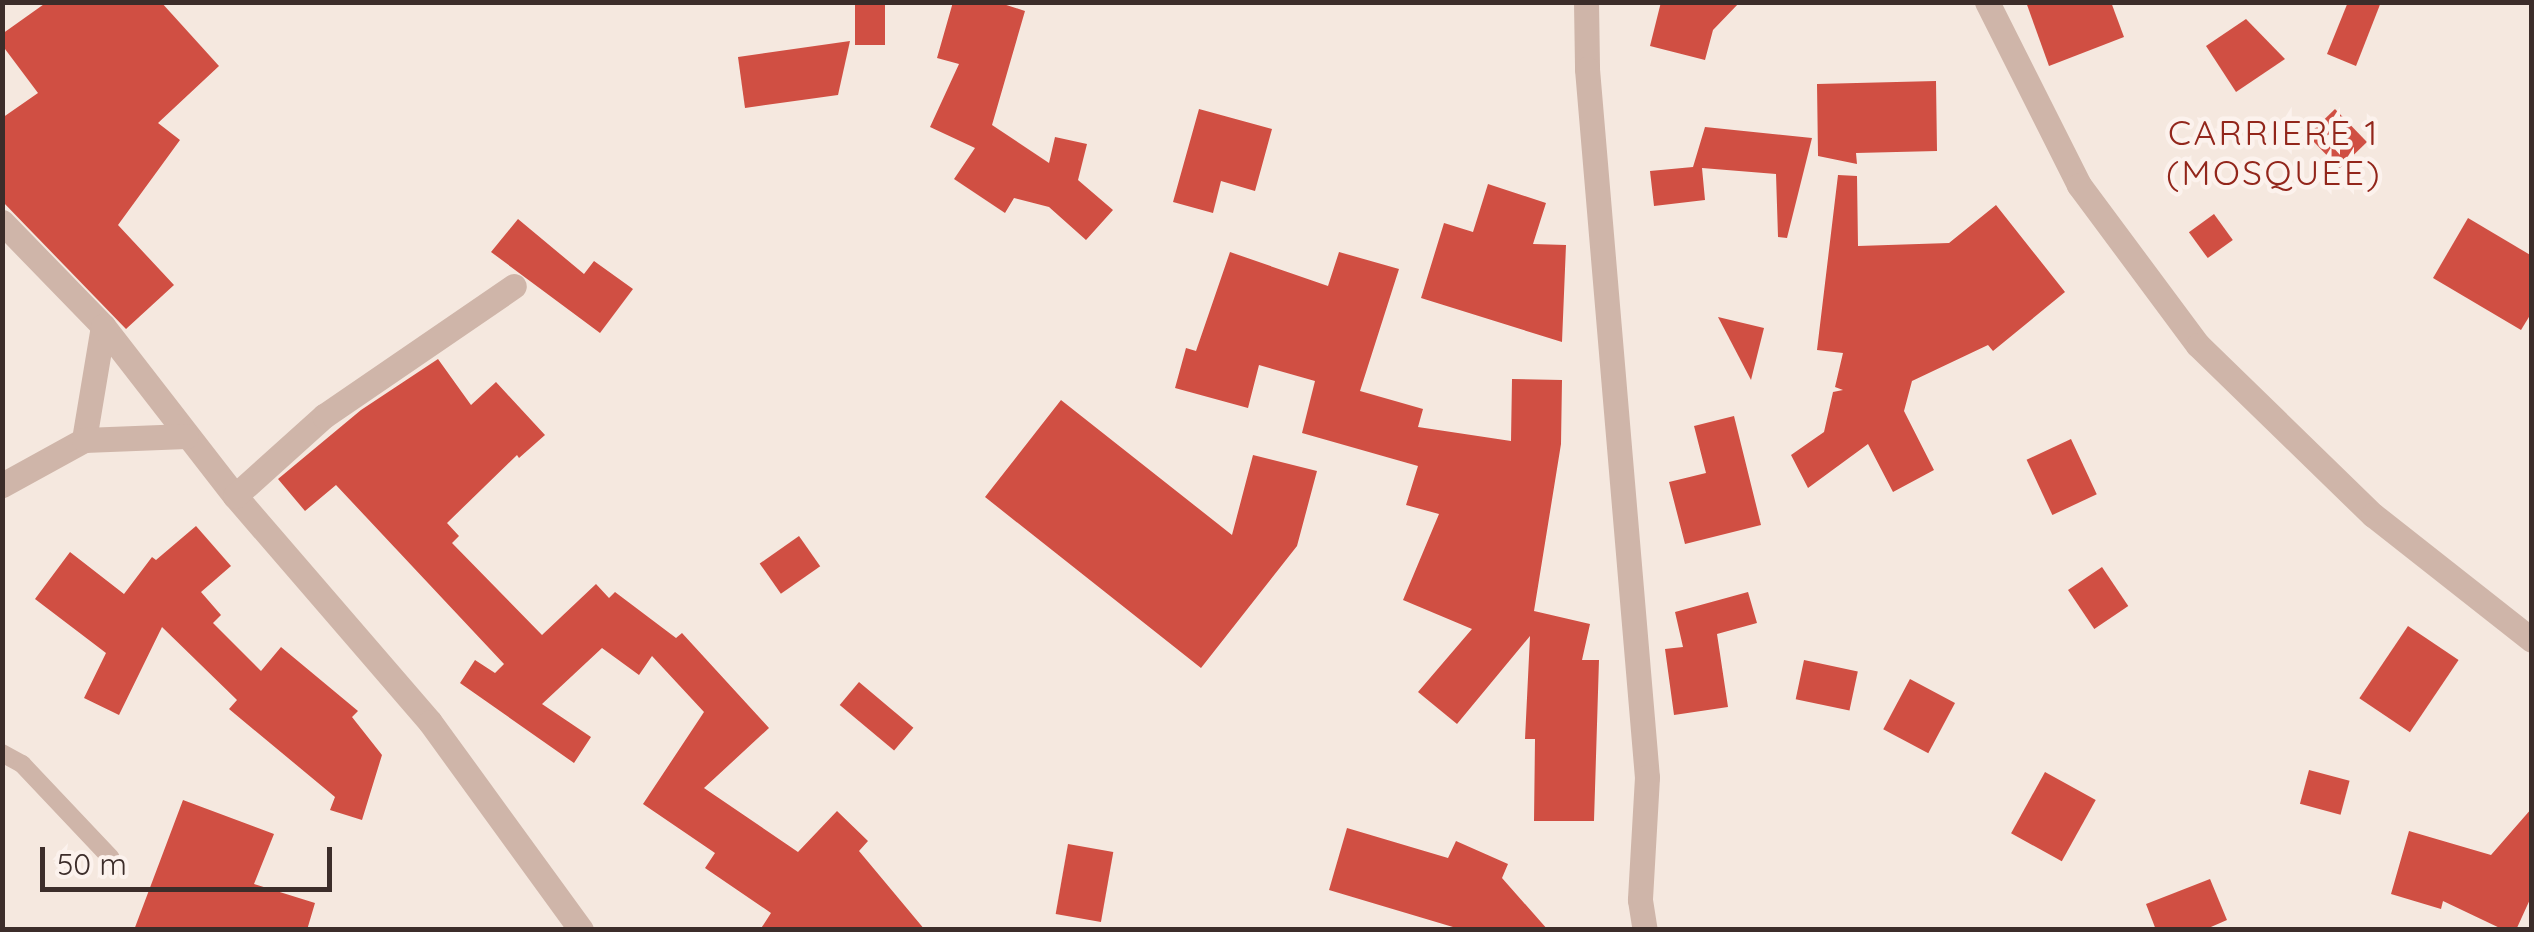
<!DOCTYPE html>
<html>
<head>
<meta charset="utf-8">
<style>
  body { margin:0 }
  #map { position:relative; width:2534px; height:932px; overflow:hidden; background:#f5e8df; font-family:Quicksand,sans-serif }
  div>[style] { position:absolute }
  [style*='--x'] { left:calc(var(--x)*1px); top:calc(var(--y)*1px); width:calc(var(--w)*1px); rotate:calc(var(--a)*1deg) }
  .building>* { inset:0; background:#d04f43; transform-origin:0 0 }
  .service>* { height:18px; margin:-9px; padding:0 9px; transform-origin:9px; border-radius:9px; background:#cfb5a9 }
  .minor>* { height:25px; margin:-12.5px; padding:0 12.5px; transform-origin:12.5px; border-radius:12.5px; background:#cfb5a9 }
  span { translate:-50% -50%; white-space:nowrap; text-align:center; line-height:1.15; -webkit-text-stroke:9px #fcf2ed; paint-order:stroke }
  .neighbourhood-label { font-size:35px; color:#92261b; letter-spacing:2.5px }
  .frame { position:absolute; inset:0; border:5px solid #3c2d2a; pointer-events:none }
  .scale { position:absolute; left:40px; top:847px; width:292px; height:45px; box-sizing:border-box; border:5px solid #3c2d2a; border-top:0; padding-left:12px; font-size:30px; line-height:35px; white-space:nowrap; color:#3c2d2a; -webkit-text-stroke:8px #fcf2ed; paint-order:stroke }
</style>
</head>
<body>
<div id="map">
  <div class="building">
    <div style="clip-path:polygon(47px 2px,161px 2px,219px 66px,158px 123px,180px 140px,118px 225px,174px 285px,126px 329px,2px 201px,2px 118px,38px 93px,2px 45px,2px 34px)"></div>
    <div style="left:855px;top:2px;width:30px;height:43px"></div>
    <div style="clip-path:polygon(953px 2px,997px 2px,1025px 11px,992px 125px,1049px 163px,1055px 137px,1087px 144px,1078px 180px,1113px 210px,1086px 240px,1049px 207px,1014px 198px,1005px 213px,954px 179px,975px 148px,930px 127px,959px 64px,937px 58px)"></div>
    <div style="clip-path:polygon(1661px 2px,1740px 2px,1713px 30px,1705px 60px,1650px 46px)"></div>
    <div style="clip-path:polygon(2026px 2px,2111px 2px,2124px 37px,2049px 66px)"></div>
    <div style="clip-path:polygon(2348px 2px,2381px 2px,2356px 66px,2327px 54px)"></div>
    <div style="clip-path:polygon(2246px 19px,2285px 59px,2236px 92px,2206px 46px)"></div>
    <div style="clip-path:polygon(850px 41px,838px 95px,745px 108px,738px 57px)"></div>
    <div style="clip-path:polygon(1936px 81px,1937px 151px,1856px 153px,1857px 164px,1818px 156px,1817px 84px)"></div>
    <div style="clip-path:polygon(1199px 109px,1272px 129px,1255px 191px,1221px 181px,1213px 213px,1173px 202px)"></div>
    <div style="left:2335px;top:109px;width:46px;height:38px;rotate:46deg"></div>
    <div style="clip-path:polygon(1705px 127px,1812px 138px,1787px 238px,1778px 237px,1776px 174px,1702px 168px,1705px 200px,1654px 206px,1650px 171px,1693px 167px)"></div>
    <div style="clip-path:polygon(1838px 175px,1857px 176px,1858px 246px,1949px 243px,1996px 205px,2065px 292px,1993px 351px,1988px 345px,1912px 381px,1904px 411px,1934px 470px,1893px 492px,1868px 444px,1808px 488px,1791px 455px,1824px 432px,1833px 392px,1843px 390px,1835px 387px,1843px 353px,1817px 350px)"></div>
    <div style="clip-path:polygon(1488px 184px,1546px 203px,1533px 244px,1566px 245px,1562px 342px,1421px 298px,1444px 223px,1473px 232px)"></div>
    <div style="left:2214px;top:214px;width:32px;height:31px;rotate:54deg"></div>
    <div style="clip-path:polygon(2468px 218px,2532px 256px,2532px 312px,2521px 330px,2433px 278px)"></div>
    <div style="clip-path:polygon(518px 219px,584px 274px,594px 261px,633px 289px,600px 333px,491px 252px)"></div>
    <div style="clip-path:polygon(1230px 252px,1328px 286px,1339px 252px,1399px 269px,1360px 391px,1423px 409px,1418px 427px,1511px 441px,1512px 379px,1562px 380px,1561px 444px,1534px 611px,1590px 624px,1582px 660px,1599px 660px,1594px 821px,1534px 821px,1535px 739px,1525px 739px,1530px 636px,1457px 724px,1418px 692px,1472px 629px,1403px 600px,1439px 514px,1406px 505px,1418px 466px,1302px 433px,1315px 381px,1259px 365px,1248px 408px,1175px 388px,1186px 348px,1196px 351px)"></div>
    <div style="clip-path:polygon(1718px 317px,1764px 328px,1751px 380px)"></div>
    <div style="clip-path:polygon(438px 359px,471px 405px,496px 382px,545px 435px,519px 458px,517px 455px,447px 523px,459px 536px,452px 543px,542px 635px,596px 584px,609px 598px,615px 592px,676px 638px,682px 633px,769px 728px,704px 788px,798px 852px,837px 811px,868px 841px,859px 851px,925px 930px,760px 930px,771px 913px,705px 868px,715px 853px,643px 804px,704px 712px,652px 656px,639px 675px,602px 648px,542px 704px,591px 737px,574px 763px,460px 683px,475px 660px,495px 673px,504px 664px,336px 485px,305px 511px,278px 479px,361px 410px)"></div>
    <div style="clip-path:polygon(1061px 400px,1232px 535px,1253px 455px,1317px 471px,1297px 546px,1201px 668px,985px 497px)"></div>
    <div style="clip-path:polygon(1734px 416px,1761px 525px,1685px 544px,1669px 482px,1706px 473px,1694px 426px)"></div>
    <div style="left:2071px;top:439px;width:61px;height:49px;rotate:65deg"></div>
    <div style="clip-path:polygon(196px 526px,231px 566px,201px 592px,221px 615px,213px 623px,261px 671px,281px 647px,358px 711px,352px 717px,382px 755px,362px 820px,330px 810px,335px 797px,229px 709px,237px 700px,162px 627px,119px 715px,84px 698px,106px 653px,35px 599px,70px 552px,124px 594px,152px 557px,156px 560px)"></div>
    <div style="left:799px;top:536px;width:37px;height:48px;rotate:55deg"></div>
    <div style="left:2102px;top:567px;width:47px;height:41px;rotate:56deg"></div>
    <div style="clip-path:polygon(1748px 592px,1757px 623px,1717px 634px,1728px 707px,1674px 715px,1665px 649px,1683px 647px,1675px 612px)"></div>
    <div style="left:2408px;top:626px;width:61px;height:87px;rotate:34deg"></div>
    <div style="left:1804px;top:660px;width:55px;height:40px;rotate:12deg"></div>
    <div style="left:1910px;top:679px;width:51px;height:57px;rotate:28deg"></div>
    <div style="left:859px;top:682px;width:71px;height:30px;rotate:40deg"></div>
    <div style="left:2309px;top:770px;width:42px;height:35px;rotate:15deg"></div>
    <div style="left:2045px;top:772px;width:58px;height:70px;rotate:29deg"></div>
    <div style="clip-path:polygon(183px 800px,274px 834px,254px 884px,315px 903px,307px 930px,134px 930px)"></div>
    <div style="clip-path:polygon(2532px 808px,2532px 895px,2516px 930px,2504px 930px,2443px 901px,2441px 909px,2391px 894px,2409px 831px,2491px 855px)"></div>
    <div style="clip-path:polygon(1347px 828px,1448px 858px,1456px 841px,1508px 864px,1502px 878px,1548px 930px,1463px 930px,1329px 890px)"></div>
    <div style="left:1068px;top:844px;width:46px;height:71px;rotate:10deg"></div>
    <div style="clip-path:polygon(2210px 879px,2227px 920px,2204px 930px,2156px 930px,2146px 904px)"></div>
  </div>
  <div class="service">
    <div style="--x:2;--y:753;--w:23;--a:29"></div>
    <div style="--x:22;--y:764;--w:129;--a:46.6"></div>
  </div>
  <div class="minor">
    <div style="--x:1586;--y:2;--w:67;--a:89.1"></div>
    <div style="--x:1587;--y:69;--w:711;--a:85.16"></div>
    <div style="--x:1647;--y:777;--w:123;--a:93.3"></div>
    <div style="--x:1640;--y:900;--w:30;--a:81"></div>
    <div style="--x:1987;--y:2;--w:205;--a:63.3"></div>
    <div style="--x:2079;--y:185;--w:199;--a:53.4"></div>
    <div style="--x:2198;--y:345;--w:244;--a:44.2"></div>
    <div style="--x:2373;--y:515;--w:202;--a:38.2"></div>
    <div style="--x:2;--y:222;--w:145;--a:45.8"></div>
    <div style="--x:103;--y:326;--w:116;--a:99.5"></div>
    <div style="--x:84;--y:440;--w:94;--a:151.2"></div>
    <div style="--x:103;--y:326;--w:215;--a:52.2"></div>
    <div style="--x:235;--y:496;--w:298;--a:49.2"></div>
    <div style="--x:430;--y:722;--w:257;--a:54"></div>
    <div style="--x:84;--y:440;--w:102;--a:-2.2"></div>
    <div style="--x:235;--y:496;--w:120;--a:-42"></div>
    <div style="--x:324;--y:416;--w:230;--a:-34.4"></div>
  </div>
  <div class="neighbourhood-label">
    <span style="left:2274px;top:152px">CARRIERE 1<br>(MOSQUEE)</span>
  </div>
  <div class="frame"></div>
  <div class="scale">50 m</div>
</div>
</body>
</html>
